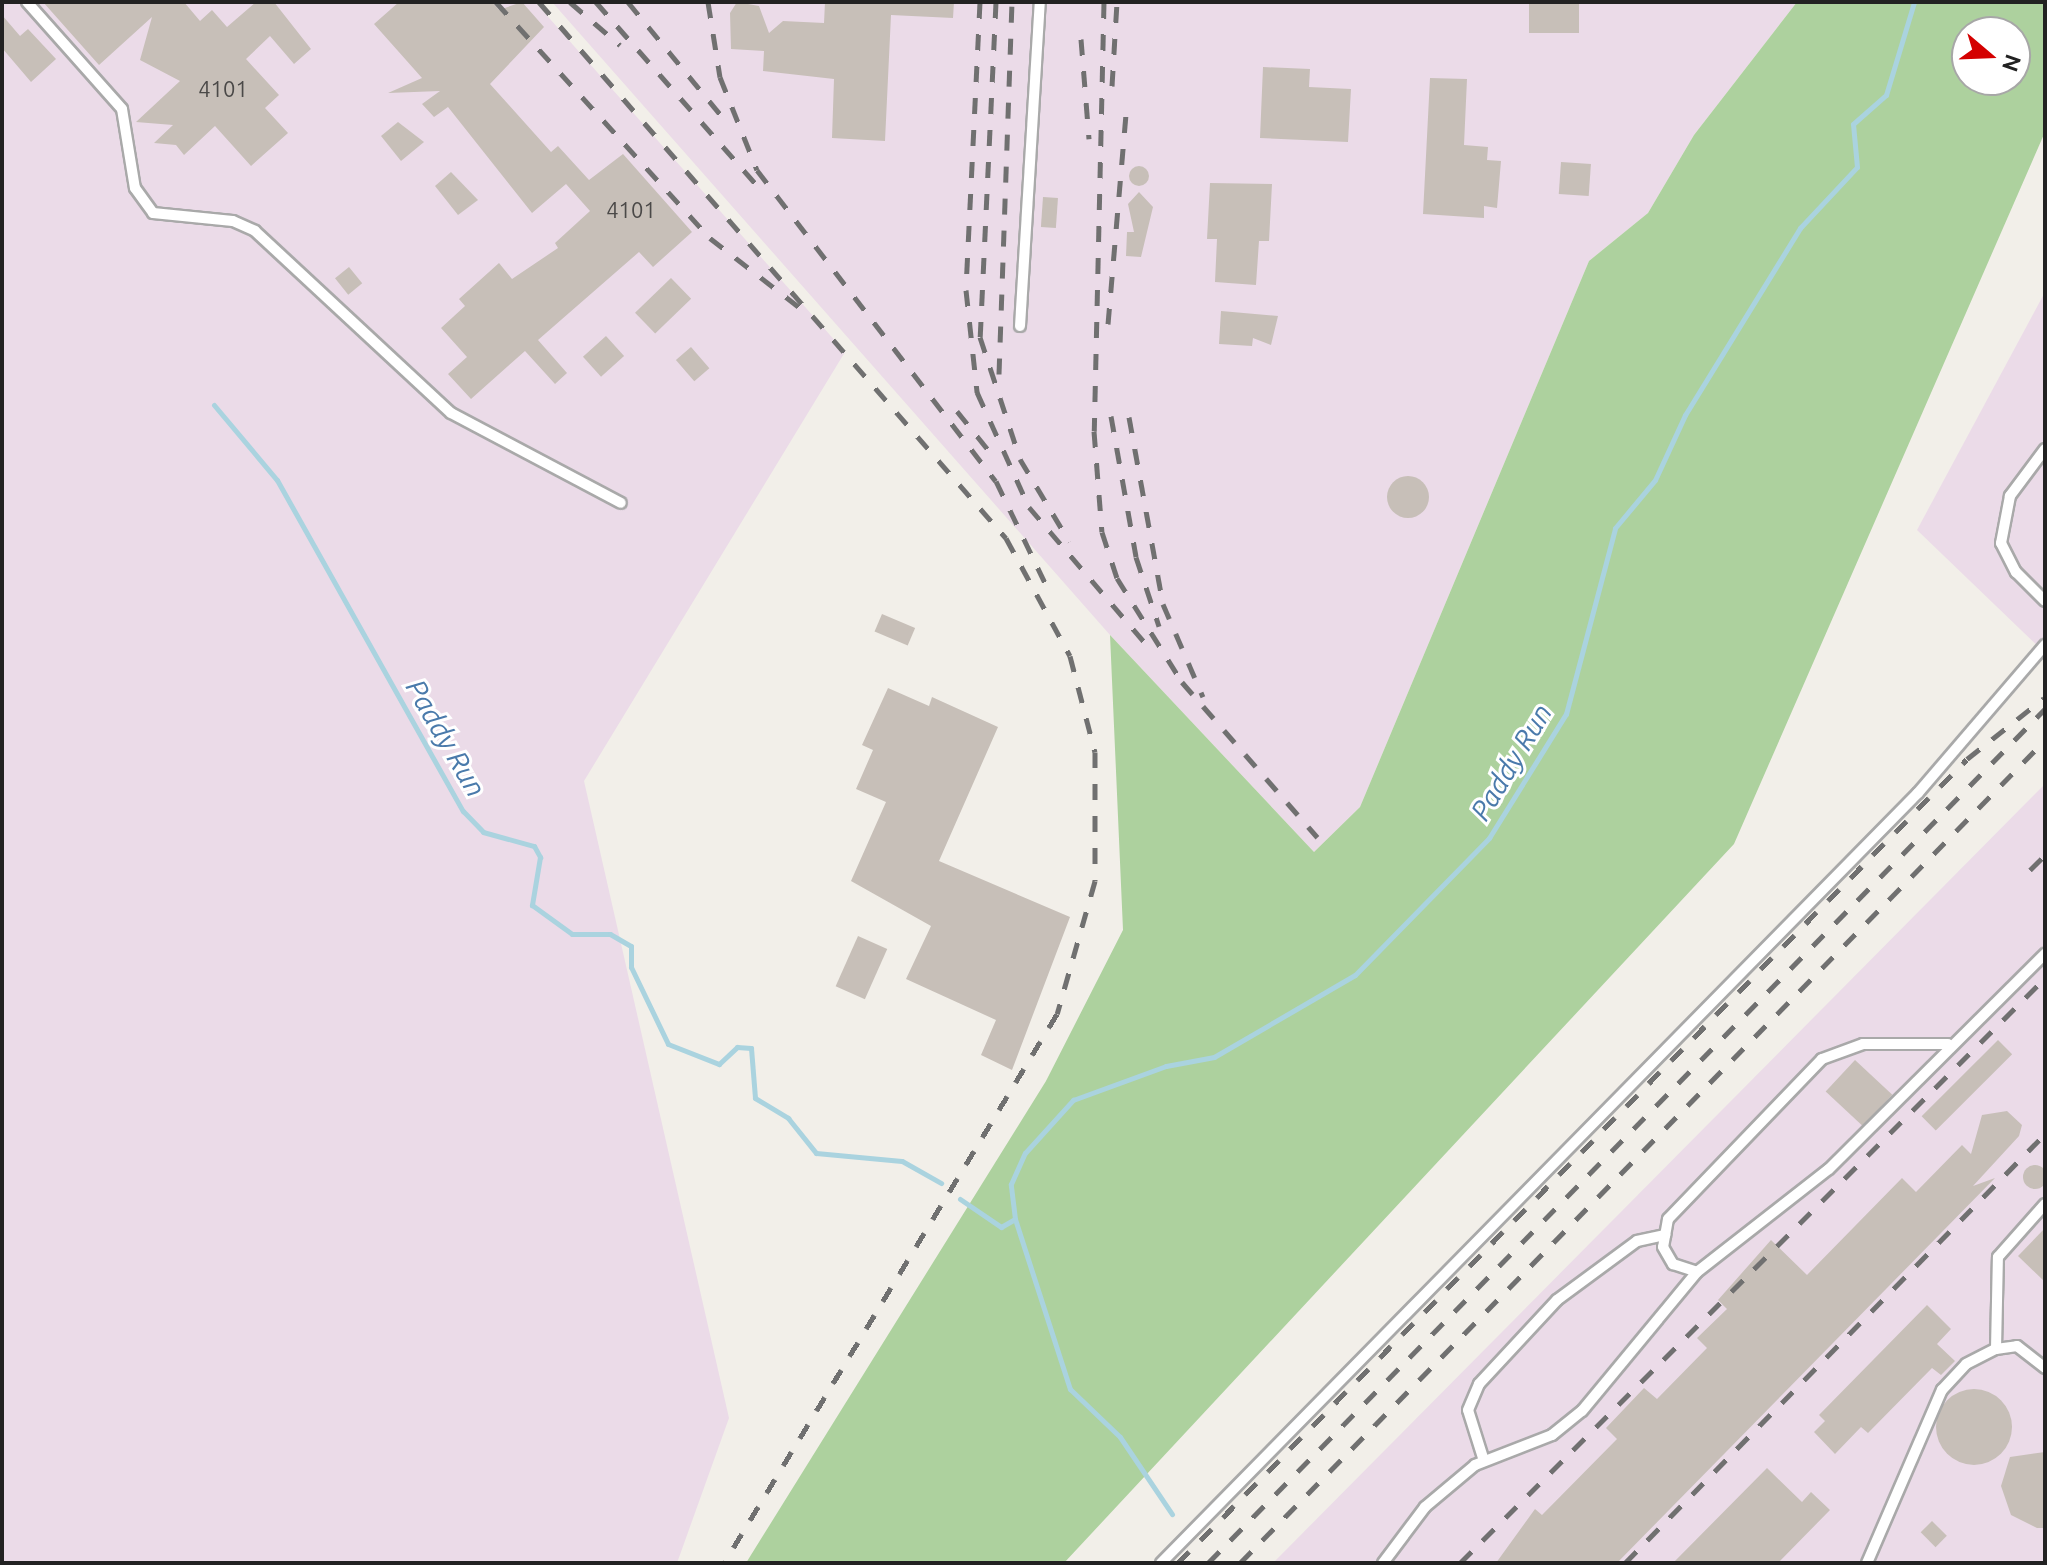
<!DOCTYPE html>
<html>
<head>
<meta charset="utf-8">
<style>
  body { margin:0 }
  #map { position:relative; width:2047px; height:1565px; overflow:hidden; background:#f2efe9; font-family:Ubuntu,sans-serif }
  div>[style] { position:absolute }
  [style*='--x'] { left:calc(var(--x)*1px); top:calc(var(--y)*1px); width:calc(var(--w)*1px); rotate:calc(var(--a)*1deg) }
  .industrial>* { inset:0; background:#ebdbe8 }
  .forest>* { inset:0; background:#add19e }
  .stream>* { height:5px; margin:-2.5px; padding:0 2.5px; transform-origin:2.5px; border-radius:2.5px; background:#aad3df }
  .building>* { inset:0; background:#c7bfb8; transform-origin:0 0 }
  .round { border-radius:50% }
  .roads { filter:drop-shadow(2px 0 #a9a9a9) drop-shadow(-2px 0 #a9a9a9) drop-shadow(0 2px #a9a9a9) drop-shadow(0 -2px #a9a9a9) }
  .service>* { height:10px; margin:-5px; padding:0 5px; transform-origin:5px; border-radius:5px; background:#fff }
  .rail>* { height:5px; margin-top:-2.5px; transform-origin:0; background:repeating-linear-gradient(90deg,#707070 0 16px,transparent 0 32px) }
  span { translate:-50% -50%; white-space:nowrap; text-align:center; line-height:1.15; -webkit-text-stroke:6px #fff; paint-order:stroke }
  .number-label { font-size:22px; color:#4b4948 }
  .number-label span { -webkit-text-stroke-width:0 }
  .water-label { font-size:28px; color:#4a7aab; font-style:italic }
  .frame { position:absolute; inset:0; border:4px solid #222; pointer-events:none }
  .north { position:absolute; left:1951px; top:16px; width:80px; height:80px; box-sizing:border-box; background:#fff; border:2px solid #a7a7a7; border-radius:50%; rotate:109deg; font-size:22px; font-weight:700; line-height:32px; text-align:center; color:#222 }
  .north::after { content:''; display:block; margin:auto; width:28px; height:36px; background:#d40000; clip-path:polygon(50% 0,100% 100%,50% 72%,0 100%) }
</style>
</head>
<body>
<div id="map">
  <div class="industrial">
    <div style="clip-path:polygon(2px 2px,535px 2px,845px 352px,584px 781px,729px 1418px,677px 1563px,2px 1563px)"></div>
    <div style="clip-path:polygon(552px 2px,1797px 2px,1694px 135px,1648px 213px,1589px 261px,1360px 807px,1314px 852px,1110px 635px)"></div>
    <div style="clip-path:polygon(2045px 292px,2045px 653px,1917px 530px)"></div>
    <div style="clip-path:polygon(2045px 784px,2045px 1563px,1273px 1563px)"></div>
  </div>
  <div class="forest">
    <div style="clip-path:polygon(evenodd,1797px 2px,2045px 2px,2045px 132px,1734px 844px,1064px 1563px,746px 1563px,1046px 1081px,1123px 930px,1110px 635px,1314px 852px,1360px 807px,1589px 261px,1648px 213px,1694px 135px,1797px 2px,1967px 32px,2015px 32px,2015px 80px,1967px 80px,1967px 32px)"></div>
  </div>
  <div class="stream">
    <div style="--x:214;--y:405;--w:98;--a:50"></div>
    <div style="--x:277;--y:480;--w:380;--a:60.7"></div>
    <div style="--x:463;--y:811;--w:29;--a:46"></div>
    <div style="--x:483;--y:832;--w:53;--a:15.4"></div>
    <div style="--x:534;--y:846;--w:13;--a:61"></div>
    <div style="--x:540;--y:857;--w:49;--a:99.5"></div>
    <div style="--x:532;--y:905;--w:49;--a:35.9"></div>
    <div style="--x:572;--y:934;--w:38;--a:0"></div>
    <div style="--x:610;--y:934;--w:24;--a:30"></div>
    <div style="--x:631;--y:946;--w:21;--a:90"></div>
    <div style="--x:631;--y:967;--w:85;--a:64.3"></div>
    <div style="--x:668;--y:1044;--w:55;--a:21.4"></div>
    <div style="--x:719;--y:1064;--w:25;--a:-43"></div>
    <div style="--x:737;--y:1047;--w:14;--a:4"></div>
    <div style="--x:751;--y:1048;--w:50;--a:85.4"></div>
    <div style="--x:755;--y:1098;--w:39;--a:31"></div>
    <div style="--x:788;--y:1118;--w:45;--a:51.3"></div>
    <div style="--x:816;--y:1153;--w:86;--a:5.3"></div>
    <div style="--x:902;--y:1161;--w:45;--a:29.4"></div>
    <div style="--x:960;--y:1199;--w:50;--a:34.3"></div>
    <div style="--x:1001;--y:1227;--w:16;--a:-30"></div>
    <div style="--x:1015;--y:1219;--w:35;--a:-97"></div>
    <div style="--x:1011;--y:1184;--w:34;--a:-66"></div>
    <div style="--x:1025;--y:1153;--w:72;--a:-47.8"></div>
    <div style="--x:1073;--y:1100;--w:99;--a:-20.1"></div>
    <div style="--x:1166;--y:1066;--w:49;--a:-10.6"></div>
    <div style="--x:1214;--y:1057;--w:163;--a:-30.2"></div>
    <div style="--x:1355;--y:975;--w:192;--a:-45.6"></div>
    <div style="--x:1489;--y:838;--w:146;--a:-58.2"></div>
    <div style="--x:1566;--y:714;--w:192;--a:-75.2"></div>
    <div style="--x:1615;--y:528;--w:62;--a:-50.2"></div>
    <div style="--x:1655;--y:480;--w:72;--a:-65.2"></div>
    <div style="--x:1685;--y:415;--w:220;--a:-58.4"></div>
    <div style="--x:1800;--y:228;--w:83;--a:-46.9"></div>
    <div style="--x:1857;--y:167;--w:43;--a:-95.3"></div>
    <div style="--x:1853;--y:124;--w:44;--a:-41.3"></div>
    <div style="--x:1886;--y:95;--w:97;--a:-73.2"></div>
    <div style="--x:1015;--y:1219;--w:179;--a:72.1"></div>
    <div style="--x:1070;--y:1389;--w:69;--a:43.8"></div>
    <div style="--x:1120;--y:1437;--w:93;--a:56"></div>
  </div>
  <div class="building">
    <div style="clip-path:polygon(43px 2px,184px 2px,200px 21px,212px 10px,227px 27px,256px 2px,274px 2px,311px 49px,294px 64px,270px 36px,246px 59px,279px 95px,265px 108px,288px 133px,251px 166px,215px 126px,184px 155px,176px 145px,154px 143px,173px 125px,136px 122px,180px 81px,140px 60px,152px 17px,99px 65px)"></div>
    <div style="clip-path:polygon(399px 2px,492px 2px,499px 10px,522px 2px,544px 27px,490px 84px,551px 152px,558px 146px,589px 180px,623px 154px,692px 232px,653px 267px,639px 252px,538px 340px,567px 373px,555px 384px,525px 351px,471px 399px,448px 374px,467px 357px,441px 328px,465px 306px,459px 299px,499px 263px,512px 279px,558px 248px,555px 243px,590px 211px,566px 184px,532px 213px,448px 107px,434px 117px,422px 104px,440px 91px,388px 93px,422px 78px,374px 24px)"></div>
    <div style="clip-path:polygon(737px 2px,759px 6px,769px 33px,783px 21px,824px 23px,825px 2px,954px 2px,953px 18px,891px 15px,885px 141px,832px 138px,834px 79px,763px 71px,764px 51px,731px 49px,730px 13px)"></div>
    <div style="left:1529px;top:2px;width:50px;height:31px"></div>
    <div style="clip-path:polygon(2px 15px,20px 36px,28px 29px,56px 59px,31px 82px,2px 48px)"></div>
    <div style="clip-path:polygon(1263px 67px,1310px 69px,1309px 87px,1351px 89px,1348px 142px,1260px 138px)"></div>
    <div style="clip-path:polygon(1430px 78px,1467px 79px,1464px 145px,1488px 147px,1487px 160px,1501px 161px,1497px 208px,1484px 206px,1484px 218px,1423px 214px)"></div>
    <div style="clip-path:polygon(398px 122px,424px 142px,401px 161px,381px 136px)"></div>
    <div style="left:1561px;top:162px;width:30px;height:32px;rotate:4deg"></div>
    <div class="round" style="left:1129px;top:166px;width:20px;height:20px"></div>
    <div style="clip-path:polygon(451px 172px,478px 200px,458px 215px,435px 186px)"></div>
    <div style="clip-path:polygon(1210px 183px,1272px 184px,1269px 241px,1259px 241px,1256px 285px,1215px 282px,1217px 239px,1207px 239px)"></div>
    <div style="clip-path:polygon(1139px 192px,1153px 207px,1141px 257px,1126px 256px,1127px 232px,1134px 232px,1128px 204px)"></div>
    <div style="left:1043px;top:197px;width:15px;height:30px;rotate:4deg"></div>
    <div style="left:349px;top:267px;width:21px;height:18px;rotate:51deg"></div>
    <div style="left:671px;top:278px;width:29px;height:50px;rotate:46deg"></div>
    <div style="clip-path:polygon(1221px 311px,1278px 316px,1271px 345px,1253px 338px,1252px 346px,1219px 344px)"></div>
    <div style="left:606px;top:336px;width:27px;height:31px;rotate:48deg"></div>
    <div style="left:691px;top:347px;width:28px;height:20px;rotate:49deg"></div>
    <div class="round" style="left:1387px;top:476px;width:42px;height:42px"></div>
    <div style="left:882px;top:614px;width:36px;height:19px;rotate:23deg"></div>
    <div style="clip-path:polygon(888px 688px,929px 706px,932px 697px,998px 727px,939px 861px,1070px 917px,1012px 1070px,981px 1055px,996px 1020px,906px 979px,931px 926px,851px 881px,886px 802px,856px 789px,873px 750px,862px 745px)"></div>
    <div style="left:858px;top:936px;width:32px;height:55px;rotate:24deg"></div>
    <div style="left:1998px;top:1040px;width:20px;height:108px;rotate:45deg"></div>
    <div style="left:1855px;top:1060px;width:51px;height:43px;rotate:43deg"></div>
    <div style="clip-path:polygon(2007px 1111px,2022px 1125px,2019px 1136px,1973px 1186px,1995px 1178px,1617px 1563px,1496px 1563px,1535px 1509px,1542px 1515px,1617px 1439px,1606px 1428px,1644px 1388px,1657px 1399px,1707px 1348px,1697px 1338px,1727px 1309px,1718px 1300px,1771px 1240px,1807px 1275px,1902px 1178px,1916px 1192px,1962px 1145px,1971px 1154px,1982px 1115px)"></div>
    <div class="round" style="left:2023px;top:1165px;width:24px;height:24px"></div>
    <div style="clip-path:polygon(2045px 1228px,2045px 1282px,2018px 1256px)"></div>
    <div style="clip-path:polygon(1927px 1305px,1951px 1329px,1937px 1344px,1955px 1361px,1941px 1375px,1932px 1368px,1868px 1433px,1861px 1427px,1835px 1454px,1814px 1432px,1825px 1421px,1819px 1415px)"></div>
    <div class="round" style="left:1936px;top:1389px;width:76px;height:76px"></div>
    <div style="clip-path:polygon(2045px 1452px,2045px 1528px,2037px 1528px,2011px 1515px,2001px 1486px,2010px 1457px)"></div>
    <div style="clip-path:polygon(1767px 1468px,1802px 1502px,1811px 1492px,1830px 1510px,1778px 1563px,1673px 1563px)"></div>
    <div style="left:1932px;top:1521px;width:21px;height:16px;rotate:45deg"></div>
  </div>
  <div class="roads">
    <div class="service">
      <div style="--x:27;--y:2;--w:143;--a:48.4"></div>
      <div style="--x:122;--y:109;--w:80;--a:80.7"></div>
      <div style="--x:135;--y:188;--w:31;--a:54"></div>
      <div style="--x:153;--y:213;--w:80;--a:5.7"></div>
      <div style="--x:233;--y:221;--w:24;--a:24"></div>
      <div style="--x:255;--y:231;--w:267;--a:42.9"></div>
      <div style="--x:451;--y:413;--w:192;--a:27.9"></div>
      <div style="--x:1020;--y:326;--w:325;--a:-86.5"></div>
      <div style="--x:2045;--y:449;--w:59;--a:126.7"></div>
      <div style="--x:2010;--y:496;--w:48;--a:100.8"></div>
      <div style="--x:2001;--y:543;--w:33;--a:63"></div>
      <div style="--x:2016;--y:572;--w:41;--a:45"></div>
      <div style="--x:1948;--y:1044;--w:85;--a:180"></div>
      <div style="--x:1863;--y:1044;--w:44;--a:159.9"></div>
      <div style="--x:1822;--y:1059;--w:222;--a:133.9"></div>
      <div style="--x:1668;--y:1219;--w:28;--a:100"></div>
      <div style="--x:1663;--y:1247;--w:20;--a:60"></div>
      <div style="--x:1673;--y:1264;--w:25;--a:18"></div>
      <div style="--x:1697;--y:1272;--w:167;--a:-38"></div>
      <div style="--x:1829;--y:1169;--w:305;--a:-44.9"></div>
      <div style="--x:1996;--y:1349;--w:92;--a:-88.8"></div>
      <div style="--x:1998;--y:1257;--w:71;--a:-48.4"></div>
      <div style="--x:1484;--y:1461;--w:53;--a:-107.4"></div>
      <div style="--x:1468;--y:1410;--w:28;--a:-67"></div>
      <div style="--x:1479;--y:1384;--w:115;--a:-47.1"></div>
      <div style="--x:1557;--y:1300;--w:99;--a:-36.4"></div>
      <div style="--x:1637;--y:1241;--w:29;--a:-12"></div>
      <div style="--x:1161;--y:1563;--w:1080;--a:-45.49"></div>
      <div style="--x:1918;--y:793;--w:195;--a:-49.4"></div>
      <div style="--x:1383;--y:1563;--w:70;--a:-53.1"></div>
      <div style="--x:1425;--y:1507;--w:65;--a:-40"></div>
      <div style="--x:1475;--y:1465;--w:83;--a:-21.3"></div>
      <div style="--x:1552;--y:1435;--w:38;--a:-39"></div>
      <div style="--x:1582;--y:1411;--w:180;--a:-50.4"></div>
      <div style="--x:1867;--y:1563;--w:189;--a:-66.6"></div>
      <div style="--x:1942;--y:1390;--w:35;--a:-47"></div>
      <div style="--x:1966;--y:1364;--w:34;--a:-27"></div>
      <div style="--x:1996;--y:1349;--w:21;--a:-8"></div>
      <div style="--x:2017;--y:1346;--w:36;--a:38"></div>
    </div>
  </div>
  <div class="rail">
    <div style="--x:496;--y:2;--w:319;--a:47.8"></div>
    <div style="--x:710;--y:238;--w:113;--a:37.8"></div>
    <div style="--x:539;--y:2;--w:711;--a:48.94"></div>
    <div style="--x:1006;--y:538;--w:134;--a:61.5"></div>
    <div style="--x:1070;--y:656;--w:99;--a:75.4"></div>
    <div style="--x:1095;--y:752;--w:129;--a:90"></div>
    <div style="--x:1095;--y:881;--w:138;--a:105.9"></div>
    <div style="--x:1057;--y:1014;--w:642;--a:121.24"></div>
    <div style="--x:570;--y:2;--w:66;--a:40.7"></div>
    <div style="--x:596;--y:2;--w:244;--a:48.7"></div>
    <div style="--x:628;--y:2;--w:159;--a:50.6"></div>
    <div style="--x:708;--y:2;--w:76;--a:80.9"></div>
    <div style="--x:720;--y:77;--w:100;--a:68.3"></div>
    <div style="--x:757;--y:170;--w:392;--a:52.5"></div>
    <div style="--x:996;--y:481;--w:122;--a:64.3"></div>
    <div style="--x:980;--y:2;--w:288;--a:92.8"></div>
    <div style="--x:966;--y:290;--w:103;--a:83.8"></div>
    <div style="--x:977;--y:392;--w:126;--a:65.7"></div>
    <div style="--x:1029;--y:507;--w:182;--a:49.5"></div>
    <div style="--x:996;--y:2;--w:335;--a:92.7"></div>
    <div style="--x:980;--y:337;--w:128;--a:71.8"></div>
    <div style="--x:1020;--y:459;--w:96;--a:59.1"></div>
    <div style="--x:1104;--y:2;--w:429;--a:91.3"></div>
    <div style="--x:1094;--y:431;--w:101;--a:85.5"></div>
    <div style="--x:1102;--y:532;--w:48;--a:71.9"></div>
    <div style="--x:1117;--y:578;--w:123;--a:58"></div>
    <div style="--x:1182;--y:682;--w:206;--a:48.9"></div>
    <div style="--x:1081;--y:39;--w:100;--a:85.4"></div>
    <div style="--x:1112;--y:86;--w:84;--a:-86.6"></div>
    <div style="--x:1108;--y:324;--w:210;--a:-85.1"></div>
    <div style="--x:999;--y:374;--w:372;--a:-88"></div>
    <div style="--x:957;--y:411;--w:59;--a:51.2"></div>
    <div style="--x:1111;--y:416;--w:143;--a:79.9"></div>
    <div style="--x:1136;--y:557;--w:73;--a:71.6"></div>
    <div style="--x:1129;--y:417;--w:190;--a:79.7"></div>
    <div style="--x:1163;--y:604;--w:101;--a:66.7"></div>
    <div style="--x:2030;--y:870;--w:21;--a:-45"></div>
    <div style="--x:1178;--y:1563;--w:1126;--a:-45.54"></div>
    <div style="--x:1967;--y:759;--w:98;--a:-38.4"></div>
    <div style="--x:1208;--y:1563;--w:1196;--a:-45.58"></div>
    <div style="--x:1240;--y:1563;--w:1151;--a:-45.63"></div>
    <div style="--x:1460;--y:1563;--w:827;--a:-45"></div>
    <div style="--x:1625;--y:1563;--w:600;--a:-45.61"></div>
  </div>
  <div class="number-label">
    <span style="left:223px;top:89px">4101</span>
    <span style="left:631px;top:210px">4101</span>
  </div>
  <div class="water-label">
    <span style="left:446px;top:738px;rotate:60deg">Paddy Run</span>
    <span style="left:1511px;top:762px;rotate:-59deg">Paddy Run</span>
  </div>
  <div class="frame"></div>
  <div class="north">N</div>
</div>
</body>
</html>
